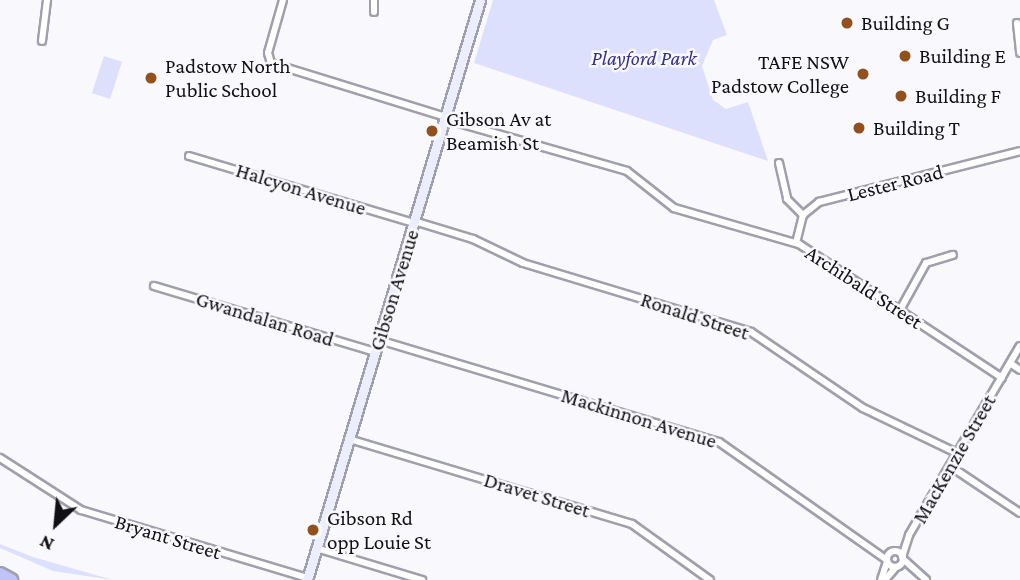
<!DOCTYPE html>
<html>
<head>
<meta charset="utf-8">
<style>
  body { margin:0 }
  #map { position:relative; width:1020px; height:580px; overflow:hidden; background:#f8f8fd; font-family:"Crimson Pro",serif }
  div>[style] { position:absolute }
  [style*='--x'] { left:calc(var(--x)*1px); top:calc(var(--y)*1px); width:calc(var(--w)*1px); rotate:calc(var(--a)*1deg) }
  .green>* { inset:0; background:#dde0fc; transform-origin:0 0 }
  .roads { filter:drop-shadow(2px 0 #9fa0ab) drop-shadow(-2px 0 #9fa0ab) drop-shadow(0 2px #9fa0ab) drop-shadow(0 -2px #9fa0ab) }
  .minor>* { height:6px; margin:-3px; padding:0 3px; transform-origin:3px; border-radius:3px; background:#fff }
  .minor>.ring { margin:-3px; padding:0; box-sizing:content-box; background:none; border:6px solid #fff; border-radius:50% }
  .secondary>* { height:9px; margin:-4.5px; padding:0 4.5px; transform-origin:4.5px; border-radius:4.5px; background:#ecedfd }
  .motorway>* { height:12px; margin:-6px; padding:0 6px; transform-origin:6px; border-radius:6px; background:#bfc3f8 }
  .dots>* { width:19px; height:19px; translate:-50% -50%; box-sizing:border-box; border:4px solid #f8f8fd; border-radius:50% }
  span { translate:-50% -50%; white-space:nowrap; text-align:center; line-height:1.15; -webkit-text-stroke:5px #f8f8fd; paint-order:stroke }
  .poi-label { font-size:21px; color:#111115 }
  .left { translate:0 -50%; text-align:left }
  .right { translate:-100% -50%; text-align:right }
  .park-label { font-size:21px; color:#383088; font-style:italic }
  .street-label { font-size:21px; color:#111115 }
  .north { position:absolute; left:21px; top:489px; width:70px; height:70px; -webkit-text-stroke:5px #f8f8fd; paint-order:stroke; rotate:206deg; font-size:19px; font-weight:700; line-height:28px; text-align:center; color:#111115 }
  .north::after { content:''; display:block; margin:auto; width:24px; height:32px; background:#111115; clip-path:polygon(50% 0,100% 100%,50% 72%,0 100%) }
</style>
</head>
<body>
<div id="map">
  <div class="green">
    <div style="clip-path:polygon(493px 0,714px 0,727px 35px,713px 40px,702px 66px,713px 100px,726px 109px,748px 102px,768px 161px,474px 63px)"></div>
    <div style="left:104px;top:56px;width:19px;height:39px;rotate:18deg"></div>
    <div style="clip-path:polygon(0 544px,33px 557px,113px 580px,53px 571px,0 548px)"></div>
  </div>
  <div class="roads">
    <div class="minor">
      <div style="--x:283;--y:0;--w:55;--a:105.8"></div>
      <div style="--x:268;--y:53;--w:10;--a:73"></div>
      <div style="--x:271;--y:63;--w:182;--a:17.2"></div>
      <div style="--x:374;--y:0;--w:12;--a:90"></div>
      <div style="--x:1017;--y:23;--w:30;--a:84"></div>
      <div style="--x:42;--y:41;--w:41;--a:-83"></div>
      <div style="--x:445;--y:119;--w:189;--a:15.9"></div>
      <div style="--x:627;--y:171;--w:60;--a:38.2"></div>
      <div style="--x:674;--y:208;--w:130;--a:16.1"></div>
      <div style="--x:799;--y:244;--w:243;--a:33.4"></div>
      <div style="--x:189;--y:156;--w:235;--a:16.6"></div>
      <div style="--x:779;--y:163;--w:37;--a:77"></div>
      <div style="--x:787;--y:199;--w:23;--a:45"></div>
      <div style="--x:414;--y:221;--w:62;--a:17"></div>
      <div style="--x:473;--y:239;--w:55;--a:25.6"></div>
      <div style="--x:523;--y:263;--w:238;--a:16.8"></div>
      <div style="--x:751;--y:332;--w:135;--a:34.2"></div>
      <div style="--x:863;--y:408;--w:104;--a:25.6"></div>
      <div style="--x:796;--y:243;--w:29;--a:-76"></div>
      <div style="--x:803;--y:215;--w:21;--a:-39"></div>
      <div style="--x:819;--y:202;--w:207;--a:-14.2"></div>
      <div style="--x:154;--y:286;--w:231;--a:16.6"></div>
      <div style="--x:900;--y:310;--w:54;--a:-61"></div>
      <div style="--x:926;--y:263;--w:28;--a:-17"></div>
      <div style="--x:379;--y:340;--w:355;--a:16.7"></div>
      <div style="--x:719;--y:442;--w:205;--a:35.1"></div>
      <div style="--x:1010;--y:363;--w:12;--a:35"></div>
      <div style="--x:349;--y:439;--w:295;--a:16.7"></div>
      <div style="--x:632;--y:524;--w:96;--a:35.7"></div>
      <div style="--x:0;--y:458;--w:96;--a:32.7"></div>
      <div style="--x:81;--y:510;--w:237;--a:16.7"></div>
      <div style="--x:950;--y:466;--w:84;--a:33.9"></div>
      <div style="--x:316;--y:548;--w:111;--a:16.8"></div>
      <div class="ring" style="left:887px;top:551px;width:10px;height:10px"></div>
      <div style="--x:902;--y:557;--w:23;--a:-72"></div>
      <div style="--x:909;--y:535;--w:219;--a:-59.6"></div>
      <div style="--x:903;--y:559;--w:31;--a:42"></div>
      <div style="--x:881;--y:580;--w:19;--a:-72"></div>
      <div style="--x:885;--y:580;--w:17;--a:-50"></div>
    </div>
    <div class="secondary">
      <div style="--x:307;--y:580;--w:605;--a:-73.39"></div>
    </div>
    <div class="motorway">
      <div style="--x:0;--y:574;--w:13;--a:29"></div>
    </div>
  </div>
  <div class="dots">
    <div style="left:847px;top:23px;background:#92501d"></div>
    <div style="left:905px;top:56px;background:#92501d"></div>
    <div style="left:863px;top:74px;background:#92501d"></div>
    <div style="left:151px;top:78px;background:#92501d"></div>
    <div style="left:901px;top:96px;background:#92501d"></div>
    <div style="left:859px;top:128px;background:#92501d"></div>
    <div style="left:432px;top:131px;background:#92501d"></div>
    <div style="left:313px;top:530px;background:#92501d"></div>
  </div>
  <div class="poi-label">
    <span class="left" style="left:861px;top:23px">Building G</span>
    <span class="left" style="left:919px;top:56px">Building E</span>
    <span class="right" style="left:849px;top:74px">TAFE NSW<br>Padstow College</span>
    <span class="left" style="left:165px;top:78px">Padstow North<br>Public School</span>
    <span class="left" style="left:915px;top:96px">Building F</span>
    <span class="left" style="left:446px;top:131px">Gibson Av at<br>Beamish St</span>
    <span class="left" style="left:873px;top:128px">Building T</span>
    <span class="left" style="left:327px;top:530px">Gibson Rd<br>opp Louie St</span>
  </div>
  <div class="park-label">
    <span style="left:644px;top:58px">Playford Park</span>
  </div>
  <div class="street-label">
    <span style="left:895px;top:183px;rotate:-14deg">Lester Road</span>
    <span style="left:301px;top:189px;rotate:17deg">Halcyon Avenue</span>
    <span style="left:864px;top:287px;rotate:33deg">Archibald Street</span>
    <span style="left:394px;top:290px;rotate:-73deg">Gibson Avenue</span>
    <span style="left:695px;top:316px;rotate:18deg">Ronald Street</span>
    <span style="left:265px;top:319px;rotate:17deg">Gwandalan Road</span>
    <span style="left:639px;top:418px;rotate:17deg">Mackinnon Avenue</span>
    <span style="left:954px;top:459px;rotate:-60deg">MacKenzie Street</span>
    <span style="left:537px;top:495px;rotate:17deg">Dravet Street</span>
    <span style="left:168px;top:537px;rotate:17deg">Bryant Street</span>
  </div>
  <div class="north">N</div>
</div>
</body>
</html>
